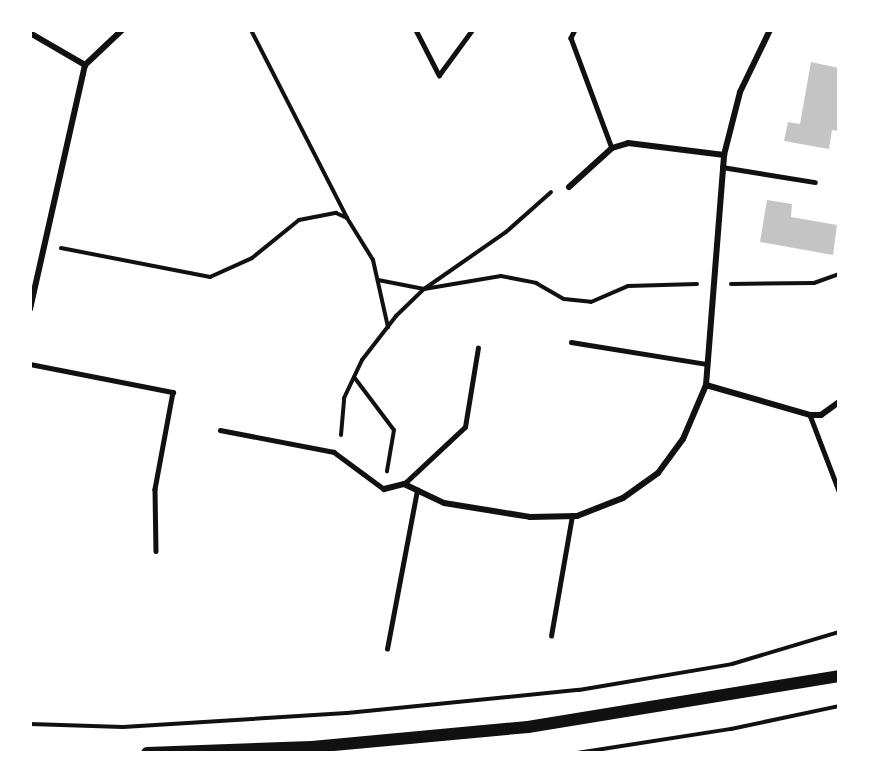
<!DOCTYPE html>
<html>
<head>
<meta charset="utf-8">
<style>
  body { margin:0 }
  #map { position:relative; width:869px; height:783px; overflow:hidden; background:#fff; font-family:Roboto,sans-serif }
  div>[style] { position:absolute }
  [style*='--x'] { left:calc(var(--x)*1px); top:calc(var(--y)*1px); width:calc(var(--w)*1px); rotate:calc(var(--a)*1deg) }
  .building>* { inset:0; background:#c4c4c4 }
  .path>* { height:4px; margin:-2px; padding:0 2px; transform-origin:2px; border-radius:2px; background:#111 }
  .service>* { height:4.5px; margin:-2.25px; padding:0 2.25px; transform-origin:2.25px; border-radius:2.25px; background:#111 }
  .minor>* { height:6px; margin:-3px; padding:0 3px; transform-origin:3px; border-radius:3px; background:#111 }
  .secondary>* { height:12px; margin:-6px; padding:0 6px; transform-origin:6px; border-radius:6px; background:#111 }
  span { translate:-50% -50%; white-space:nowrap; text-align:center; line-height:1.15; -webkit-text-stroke:6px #fff; paint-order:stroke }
  .frame { position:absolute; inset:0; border:32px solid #fff; pointer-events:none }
</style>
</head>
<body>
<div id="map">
  <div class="building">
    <div style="clip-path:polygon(811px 62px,839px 68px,839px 131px,832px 130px,829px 149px,784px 141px,788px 122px,800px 124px)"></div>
    <div style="clip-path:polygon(767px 200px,792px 204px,791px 217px,837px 225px,833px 255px,760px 242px)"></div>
  </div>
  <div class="path">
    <div style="--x:251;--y:30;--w:211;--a:62.9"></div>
    <div style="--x:347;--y:218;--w:49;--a:58.2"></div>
    <div style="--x:373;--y:260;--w:69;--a:77.4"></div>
    <div style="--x:61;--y:248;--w:152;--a:11"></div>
    <div style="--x:210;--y:277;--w:46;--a:-24.3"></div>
    <div style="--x:252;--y:258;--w:60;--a:-39"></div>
    <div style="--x:299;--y:220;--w:38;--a:-11"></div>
    <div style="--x:336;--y:213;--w:12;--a:24"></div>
    <div style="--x:378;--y:280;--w:47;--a:11.1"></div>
    <div style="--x:424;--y:289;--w:78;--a:-9.6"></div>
    <div style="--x:501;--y:276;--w:36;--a:11"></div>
    <div style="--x:536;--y:283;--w:32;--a:30"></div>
    <div style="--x:564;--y:299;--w:27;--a:6"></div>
    <div style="--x:591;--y:302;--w:40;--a:-23.4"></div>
    <div style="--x:628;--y:286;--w:69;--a:-1.7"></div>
    <div style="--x:731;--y:284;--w:83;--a:-0.7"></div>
    <div style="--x:814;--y:283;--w:27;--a:-20"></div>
    <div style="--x:354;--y:377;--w:66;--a:53"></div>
    <div style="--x:394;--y:430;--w:42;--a:99.7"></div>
    <div style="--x:341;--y:435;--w:37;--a:-85"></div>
    <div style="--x:344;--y:398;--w:42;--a:-64.7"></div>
    <div style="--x:362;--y:360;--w:56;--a:-52.3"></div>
    <div style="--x:396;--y:316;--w:39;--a:-44"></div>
    <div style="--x:424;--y:289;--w:100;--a:-34.8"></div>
    <div style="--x:506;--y:232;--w:60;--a:-41.6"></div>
    <div style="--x:30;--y:724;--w:93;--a:1.8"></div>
    <div style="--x:123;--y:727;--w:224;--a:-3.6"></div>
    <div style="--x:347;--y:713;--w:233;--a:-5.7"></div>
    <div style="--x:579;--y:690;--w:155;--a:-9.6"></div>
    <div style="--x:732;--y:664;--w:112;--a:-16.7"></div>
    <div style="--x:577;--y:753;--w:156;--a:-8.9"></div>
    <div style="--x:731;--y:729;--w:110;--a:-12"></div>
  </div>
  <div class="service">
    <div style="--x:416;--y:30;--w:51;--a:62.9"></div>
    <div style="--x:439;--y:75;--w:56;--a:-53.7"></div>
    <div style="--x:575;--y:30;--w:9;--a:117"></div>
    <div style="--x:571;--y:38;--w:117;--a:69.6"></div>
    <div style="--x:722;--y:167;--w:94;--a:9.2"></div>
    <div style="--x:571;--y:342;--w:138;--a:9.2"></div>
    <div style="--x:30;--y:364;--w:146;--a:11.1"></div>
    <div style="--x:173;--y:392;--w:99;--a:100.5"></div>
    <div style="--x:155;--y:489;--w:62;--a:89.1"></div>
    <div style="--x:810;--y:415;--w:81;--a:69.1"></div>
    <div style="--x:220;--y:430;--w:116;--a:10.9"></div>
    <div style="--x:334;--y:452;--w:62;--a:36.5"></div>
    <div style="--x:404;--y:484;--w:83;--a:-43.1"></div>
    <div style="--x:465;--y:427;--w:80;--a:-80.7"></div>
    <div style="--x:551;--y:636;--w:122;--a:-80.1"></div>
    <div style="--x:387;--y:649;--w:162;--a:-79.3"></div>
  </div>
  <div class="minor">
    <div style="--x:30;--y:33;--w:64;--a:30.2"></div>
    <div style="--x:569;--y:187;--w:58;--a:-42.2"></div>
    <div style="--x:612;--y:148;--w:17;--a:-17"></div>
    <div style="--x:628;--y:143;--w:97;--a:7.1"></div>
    <div style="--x:30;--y:309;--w:250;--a:-77.3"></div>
    <div style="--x:85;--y:65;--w:51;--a:-43.4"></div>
    <div style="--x:706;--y:385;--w:108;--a:16.1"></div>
    <div style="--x:810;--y:415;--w:11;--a:0"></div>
    <div style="--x:821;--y:415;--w:22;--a:-36"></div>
    <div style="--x:384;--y:489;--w:21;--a:-14"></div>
    <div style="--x:404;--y:484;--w:44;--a:25.4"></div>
    <div style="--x:444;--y:503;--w:87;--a:9.2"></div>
    <div style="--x:530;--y:517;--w:47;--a:-1.2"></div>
    <div style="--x:577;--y:516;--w:49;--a:-21.4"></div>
    <div style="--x:623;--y:498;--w:43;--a:-35.5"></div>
    <div style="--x:658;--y:473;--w:42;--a:-53.7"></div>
    <div style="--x:683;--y:439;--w:59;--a:-66.9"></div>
    <div style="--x:706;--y:385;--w:231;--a:-85.5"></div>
    <div style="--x:724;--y:155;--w:65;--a:-75.7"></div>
    <div style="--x:740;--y:92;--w:69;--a:-64.2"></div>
  </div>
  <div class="secondary">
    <div style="--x:147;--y:753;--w:165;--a:-2.1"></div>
    <div style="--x:312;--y:747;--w:217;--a:-5.3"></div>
    <div style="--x:528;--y:727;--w:315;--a:-9.3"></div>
  </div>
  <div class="frame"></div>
</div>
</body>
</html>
